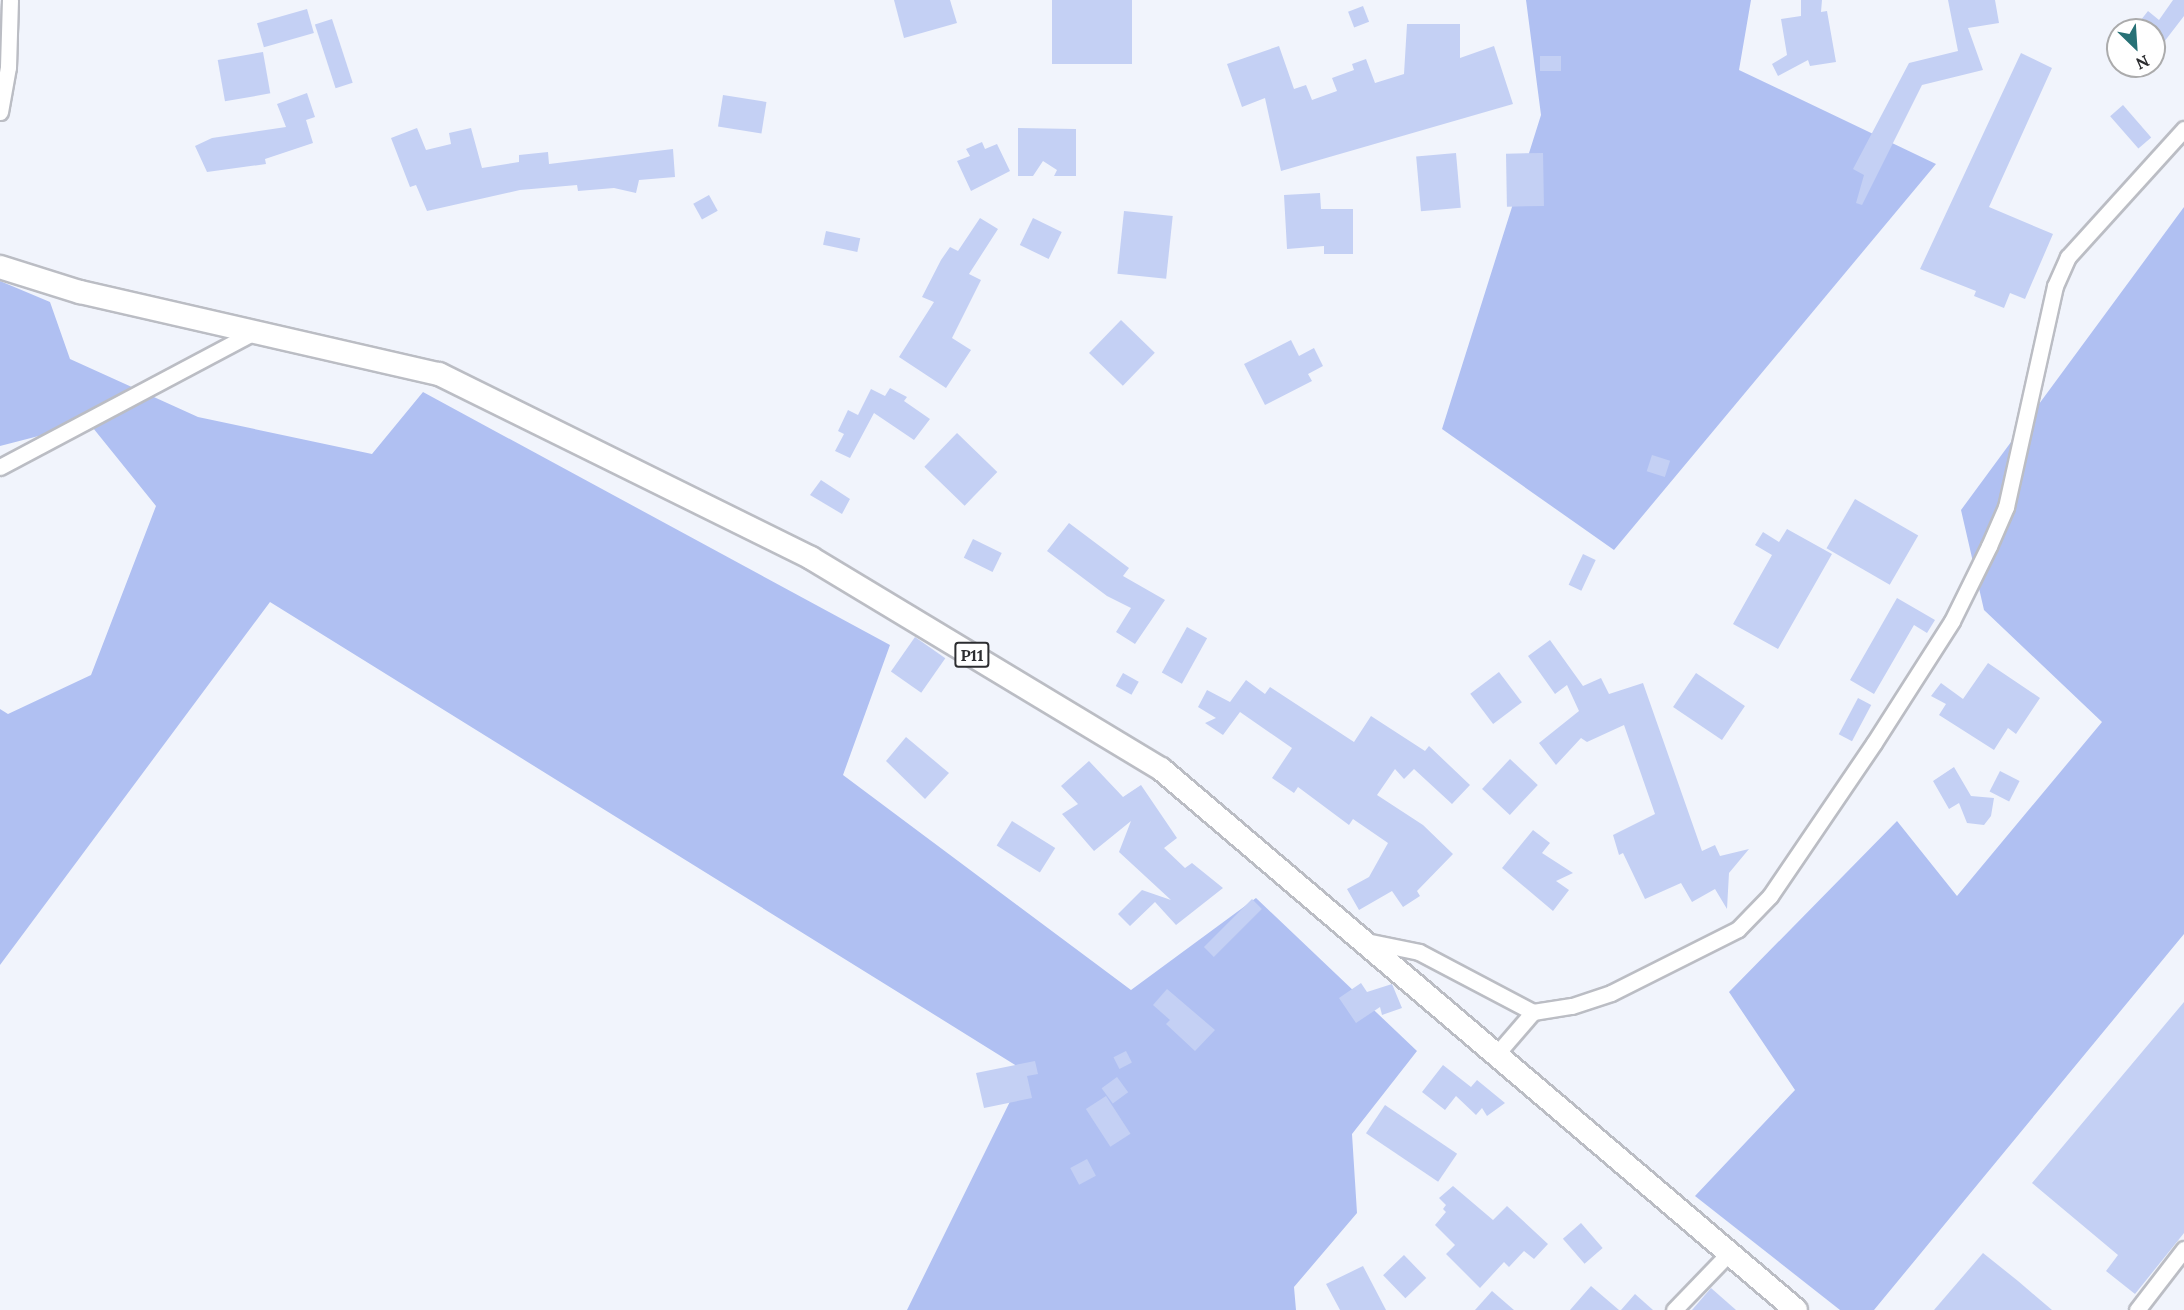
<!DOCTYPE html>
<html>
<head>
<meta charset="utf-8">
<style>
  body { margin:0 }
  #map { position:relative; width:2184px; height:1310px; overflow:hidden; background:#f1f4fc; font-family:Lora,serif }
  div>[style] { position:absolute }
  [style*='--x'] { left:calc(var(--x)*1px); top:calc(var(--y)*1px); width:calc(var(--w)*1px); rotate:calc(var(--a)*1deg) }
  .green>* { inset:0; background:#b0c0f2 }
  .building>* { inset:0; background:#c4d0f4; transform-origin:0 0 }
  .roads { filter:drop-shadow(2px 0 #bbbdc4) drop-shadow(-2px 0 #bbbdc4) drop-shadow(0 2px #bbbdc4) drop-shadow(0 -2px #bbbdc4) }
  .minor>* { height:15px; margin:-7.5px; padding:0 7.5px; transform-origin:7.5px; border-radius:7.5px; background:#fff }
  .primary>* { height:22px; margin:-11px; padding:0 11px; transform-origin:11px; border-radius:11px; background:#fff }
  span { translate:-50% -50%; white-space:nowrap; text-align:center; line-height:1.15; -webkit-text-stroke:4.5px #fff; paint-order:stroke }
  .shield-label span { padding:2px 4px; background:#fff; border:2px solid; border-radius:4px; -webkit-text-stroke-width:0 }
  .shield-label { font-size:16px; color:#2c2d30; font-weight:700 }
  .north { position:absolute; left:2106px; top:18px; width:60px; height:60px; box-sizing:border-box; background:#fff; border:2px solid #ababac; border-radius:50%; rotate:155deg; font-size:16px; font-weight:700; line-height:24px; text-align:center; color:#2c2d30 }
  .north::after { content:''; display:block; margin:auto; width:21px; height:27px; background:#277176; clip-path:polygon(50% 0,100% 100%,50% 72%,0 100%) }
</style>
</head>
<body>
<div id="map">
  <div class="green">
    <div style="clip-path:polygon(1526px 0,1751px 0,1739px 70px,1936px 164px,1614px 550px,1442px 429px,1541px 115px)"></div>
    <div style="clip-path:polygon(2184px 207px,2184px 934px,1874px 1310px,1840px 1310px,1695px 1196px,1795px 1090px,1729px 992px,1897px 821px,1957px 896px,2102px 722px,1984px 610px,1961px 510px)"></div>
    <div style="clip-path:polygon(0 281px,50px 302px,70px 359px,198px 417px,372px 454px,423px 392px,890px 645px,843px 775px,1131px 990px,1256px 898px,1417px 1051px,1352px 1134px,1357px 1213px,1294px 1287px,1296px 1310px,907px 1310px,1025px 1071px,270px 602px,0 965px,0 709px,8px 714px,91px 675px,156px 506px,89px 423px,0 446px)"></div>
  </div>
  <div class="building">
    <div style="clip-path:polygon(894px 0,950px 0,957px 23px,904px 38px)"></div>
    <div style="left:1052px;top:0;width:80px;height:64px"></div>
    <div style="clip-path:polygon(1801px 0,1822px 0,1821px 12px,1827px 11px,1836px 62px,1810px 66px,1808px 60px,1778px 76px,1772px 64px,1787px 55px,1781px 19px,1801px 16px)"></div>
    <div style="clip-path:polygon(1948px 0,1995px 0,1999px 23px,1968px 28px,1983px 70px,1922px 85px,1862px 205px,1856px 203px,1864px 175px,1853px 169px,1909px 63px,1958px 51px)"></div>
    <div style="clip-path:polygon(2173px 0,2184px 0,2184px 16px,2154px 55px,2154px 30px,2133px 30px,2148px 11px,2159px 20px)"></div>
    <div style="left:1363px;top:6px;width:17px;height:16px;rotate:69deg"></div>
    <div style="left:307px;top:9px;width:25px;height:52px;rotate:74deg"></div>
    <div style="left:332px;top:19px;width:67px;height:18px;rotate:72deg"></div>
    <div style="clip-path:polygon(1407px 24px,1460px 24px,1460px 58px,1494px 46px,1513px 104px,1281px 171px,1265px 98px,1242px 107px,1227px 64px,1279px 46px,1294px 89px,1306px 85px,1312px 100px,1337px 91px,1332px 78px,1354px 70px,1352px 64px,1366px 59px,1375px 83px,1404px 74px)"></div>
    <div style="left:263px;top:52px;width:42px;height:46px;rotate:80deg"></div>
    <div style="clip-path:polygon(2021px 53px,2052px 68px,1989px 207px,2053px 234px,2025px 299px,2010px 293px,2004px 308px,1974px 296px,1976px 291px,1920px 269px)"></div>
    <div style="left:1540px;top:56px;width:21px;height:15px"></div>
    <div style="clip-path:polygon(307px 93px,315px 117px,306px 120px,313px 143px,265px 159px,266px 164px,207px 172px,195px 146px,212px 138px,286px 127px,277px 104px)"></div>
    <div style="left:723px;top:95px;width:44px;height:32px;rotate:9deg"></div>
    <div style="left:2123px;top:105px;width:43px;height:17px;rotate:49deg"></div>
    <div style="clip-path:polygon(417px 128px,426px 150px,451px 144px,449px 133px,471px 128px,482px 168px,519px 162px,519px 155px,548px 152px,549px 164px,673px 149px,675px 177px,639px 180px,636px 193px,614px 188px,578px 191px,577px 185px,520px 190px,427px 211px,416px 185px,410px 187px,391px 138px)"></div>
    <div style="clip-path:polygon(1018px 128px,1076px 129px,1076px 176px,1054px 176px,1057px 170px,1043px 161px,1033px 176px,1018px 176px)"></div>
    <div style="clip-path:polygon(982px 142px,985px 149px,997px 144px,1010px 171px,971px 191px,957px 161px,970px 156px,966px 149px)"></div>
    <div style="left:1456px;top:153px;width:55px;height:40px;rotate:85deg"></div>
    <div style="left:1543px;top:153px;width:53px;height:37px;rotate:89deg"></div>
    <div style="clip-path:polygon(1320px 193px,1321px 209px,1353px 209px,1353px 254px,1324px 254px,1324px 246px,1287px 249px,1284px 195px)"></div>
    <div style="left:709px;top:195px;width:18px;height:18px;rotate:61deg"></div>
    <div style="left:1124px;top:211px;width:49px;height:63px;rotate:6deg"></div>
    <div style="clip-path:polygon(980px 218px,998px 229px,969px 274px,981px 280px,952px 338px,971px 350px,946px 388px,899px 357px,934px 302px,922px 297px,941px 260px,950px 247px,958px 251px)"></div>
    <div style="left:1033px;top:218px;width:32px;height:30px;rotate:26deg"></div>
    <div style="left:826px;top:231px;width:35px;height:14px;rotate:12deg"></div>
    <div style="left:1121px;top:320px;width:47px;height:46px;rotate:44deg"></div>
    <div style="clip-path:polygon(1291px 340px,1299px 356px,1314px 348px,1323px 366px,1308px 374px,1312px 381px,1265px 405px,1244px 364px)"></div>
    <div style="clip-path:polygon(890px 388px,907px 397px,904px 401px,930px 419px,914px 440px,874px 413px,850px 458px,835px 451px,844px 434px,838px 431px,848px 410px,858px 415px,871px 389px,885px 396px)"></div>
    <div style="left:957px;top:433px;width:56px;height:47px;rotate:44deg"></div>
    <div style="left:1652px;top:455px;width:19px;height:17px;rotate:18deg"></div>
    <div style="clip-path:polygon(821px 480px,850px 499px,842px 514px,810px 495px)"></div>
    <div style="left:1855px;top:499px;width:73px;height:57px;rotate:30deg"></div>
    <div style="clip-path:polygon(1069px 523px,1129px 568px,1123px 576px,1165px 600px,1135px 644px,1116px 632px,1131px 608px,1107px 596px,1047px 551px)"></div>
    <div style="clip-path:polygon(1787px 529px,1832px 554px,1778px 649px,1733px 624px,1772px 555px,1755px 545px,1763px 532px,1779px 542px)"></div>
    <div style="left:973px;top:539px;width:32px;height:21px;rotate:26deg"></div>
    <div style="left:1583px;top:554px;width:14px;height:34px;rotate:25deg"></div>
    <div style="clip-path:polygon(1897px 598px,1935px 620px,1927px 633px,1914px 625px,1874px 694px,1850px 680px)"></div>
    <div style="left:1187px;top:627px;width:23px;height:52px;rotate:29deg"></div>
    <div style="left:915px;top:637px;width:37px;height:42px;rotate:35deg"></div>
    <div style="clip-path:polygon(1550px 640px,1583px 686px,1601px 678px,1609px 694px,1643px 683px,1702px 851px,1715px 845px,1720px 856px,1749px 849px,1729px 873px,1727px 909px,1715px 889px,1692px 902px,1681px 883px,1645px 899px,1623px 853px,1619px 855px,1613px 835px,1655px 814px,1624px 725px,1587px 742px,1581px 738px,1556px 765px,1539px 743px,1579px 711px,1567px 685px,1555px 694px,1528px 656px)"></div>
    <div style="clip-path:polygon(1988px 663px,2040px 698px,2016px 734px,2008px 728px,1994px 750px,1939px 715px,1946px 704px,1931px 696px,1941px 683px,1963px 699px)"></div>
    <div style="left:1499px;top:672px;width:38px;height:36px;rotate:53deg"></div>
    <div style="left:1123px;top:673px;width:18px;height:15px;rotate:29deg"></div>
    <div style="left:1696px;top:673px;width:59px;height:41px;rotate:34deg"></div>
    <div style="clip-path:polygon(1246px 680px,1265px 694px,1270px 687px,1354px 742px,1371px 716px,1425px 751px,1429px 746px,1470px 785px,1452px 804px,1414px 769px,1404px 779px,1395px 769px,1377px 795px,1423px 825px,1453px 854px,1417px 891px,1420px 896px,1403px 907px,1392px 891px,1359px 910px,1347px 889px,1369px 877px,1388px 843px,1353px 819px,1349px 825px,1298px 787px,1294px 793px,1272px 778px,1292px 748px,1240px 712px,1223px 735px,1205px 723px,1216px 718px,1198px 707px,1207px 690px,1230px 702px)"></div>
    <div style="left:1858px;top:698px;width:15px;height:41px;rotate:28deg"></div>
    <div style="clip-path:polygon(906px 737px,949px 773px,925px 799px,886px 761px)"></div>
    <div style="left:1510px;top:759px;width:38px;height:41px;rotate:43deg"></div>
    <div style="clip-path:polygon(1089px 761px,1123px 797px,1141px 785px,1177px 838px,1164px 848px,1185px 868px,1192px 863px,1223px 888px,1176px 925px,1155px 902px,1130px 926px,1118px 914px,1142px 890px,1171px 900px,1119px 852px,1131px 821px,1094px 851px,1062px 814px,1078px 804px,1061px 786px)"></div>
    <div style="clip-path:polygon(1954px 767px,1971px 796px,1994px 798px,1991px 816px,1984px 825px,1967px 823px,1959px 803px,1949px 809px,1933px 781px)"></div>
    <div style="left:2000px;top:771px;width:22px;height:23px;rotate:27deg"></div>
    <div style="left:1012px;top:821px;width:51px;height:29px;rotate:32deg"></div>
    <div style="clip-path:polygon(1533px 830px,1550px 843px,1542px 853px,1573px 873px,1556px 881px,1569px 890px,1553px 911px,1502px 868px)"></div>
    <div style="left:1252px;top:899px;width:14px;height:68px;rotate:45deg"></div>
    <div style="clip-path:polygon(1361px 983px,1367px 992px,1392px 984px,1402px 1008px,1382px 1015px,1380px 1007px,1356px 1023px,1339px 998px)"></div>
    <div style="clip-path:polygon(1167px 989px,1215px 1030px,1195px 1051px,1166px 1024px,1170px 1020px,1153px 1005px)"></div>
    <div style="clip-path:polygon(2184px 1002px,2184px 1233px,2135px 1294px,2106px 1271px,2118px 1255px,2032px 1183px)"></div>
    <div style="left:1126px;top:1051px;width:13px;height:14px;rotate:63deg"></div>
    <div style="clip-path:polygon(1035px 1061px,1038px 1074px,1027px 1076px,1032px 1098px,984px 1108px,976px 1073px)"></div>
    <div style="clip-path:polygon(1443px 1065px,1471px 1087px,1477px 1080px,1505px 1103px,1487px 1116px,1482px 1108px,1476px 1115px,1456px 1096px,1445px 1110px,1422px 1092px)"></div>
    <div style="left:1117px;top:1077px;width:19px;height:19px;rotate:54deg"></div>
    <div style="left:1106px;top:1096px;width:45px;height:24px;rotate:57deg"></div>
    <div style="left:1385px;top:1105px;width:87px;height:34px;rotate:34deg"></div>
    <div style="left:1087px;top:1159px;width:19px;height:19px;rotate:62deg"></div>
    <div style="clip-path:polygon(1453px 1186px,1493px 1220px,1507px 1206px,1548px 1244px,1534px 1259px,1524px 1251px,1509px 1267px,1504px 1262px,1480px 1288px,1446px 1254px,1455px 1245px,1435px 1225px,1446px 1212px,1443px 1209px,1446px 1205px,1439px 1198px)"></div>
    <div style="left:1581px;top:1223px;width:33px;height:24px;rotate:49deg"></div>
    <div style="clip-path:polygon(1983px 1253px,2018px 1281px,2052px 1310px,1934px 1310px)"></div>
    <div style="left:1404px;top:1255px;width:32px;height:29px;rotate:46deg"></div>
    <div style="clip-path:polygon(1363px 1266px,1386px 1310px,1340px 1310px,1326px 1284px)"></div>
    <div style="clip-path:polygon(1591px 1286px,1619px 1310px,1570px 1310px)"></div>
    <div style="clip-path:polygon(1711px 1288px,1736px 1310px,1692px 1310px)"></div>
    <div style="clip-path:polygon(1492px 1291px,1514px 1310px,1475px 1310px)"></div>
    <div style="clip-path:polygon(1635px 1294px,1653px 1310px,1621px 1310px)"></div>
  </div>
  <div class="roads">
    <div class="minor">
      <div style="--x:0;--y:112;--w:46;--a:-79.9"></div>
      <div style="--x:8;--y:67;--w:67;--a:-88.3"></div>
      <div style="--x:0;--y:467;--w:288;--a:-28"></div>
      <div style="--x:1366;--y:941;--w:54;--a:11.7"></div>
      <div style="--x:1419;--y:952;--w:129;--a:27.8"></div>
      <div style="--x:1533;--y:1012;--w:39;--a:-9"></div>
      <div style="--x:1572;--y:1006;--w:41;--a:-18.4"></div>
      <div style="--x:1611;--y:993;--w:142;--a:-26.7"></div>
      <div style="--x:1738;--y:929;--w:46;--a:-45.9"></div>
      <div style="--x:1770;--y:896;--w:185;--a:-55.8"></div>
      <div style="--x:1874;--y:743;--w:145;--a:-57.4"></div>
      <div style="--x:1952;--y:621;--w:84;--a:-63.7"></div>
      <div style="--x:1989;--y:546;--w:43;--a:-66.4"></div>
      <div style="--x:2006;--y:507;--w:226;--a:-77.5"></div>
      <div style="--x:2055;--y:286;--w:32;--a:-66"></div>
      <div style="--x:2068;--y:257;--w:173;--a:-47.8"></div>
      <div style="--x:1495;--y:1056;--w:58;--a:-49.2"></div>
      <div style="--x:1674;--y:1310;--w:78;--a:-46"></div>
      <div style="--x:2137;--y:1310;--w:77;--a:-52.4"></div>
    </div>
    <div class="primary">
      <div style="--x:0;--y:267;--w:84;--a:17.4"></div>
      <div style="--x:80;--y:292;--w:368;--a:12.9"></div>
      <div style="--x:439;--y:374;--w:415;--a:26.3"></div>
      <div style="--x:811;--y:558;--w:409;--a:31.1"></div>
      <div style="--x:1161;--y:769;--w:834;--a:40.43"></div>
    </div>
  </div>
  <div class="shield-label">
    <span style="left:972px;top:655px">P11</span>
  </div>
  <div class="north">N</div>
</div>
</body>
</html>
